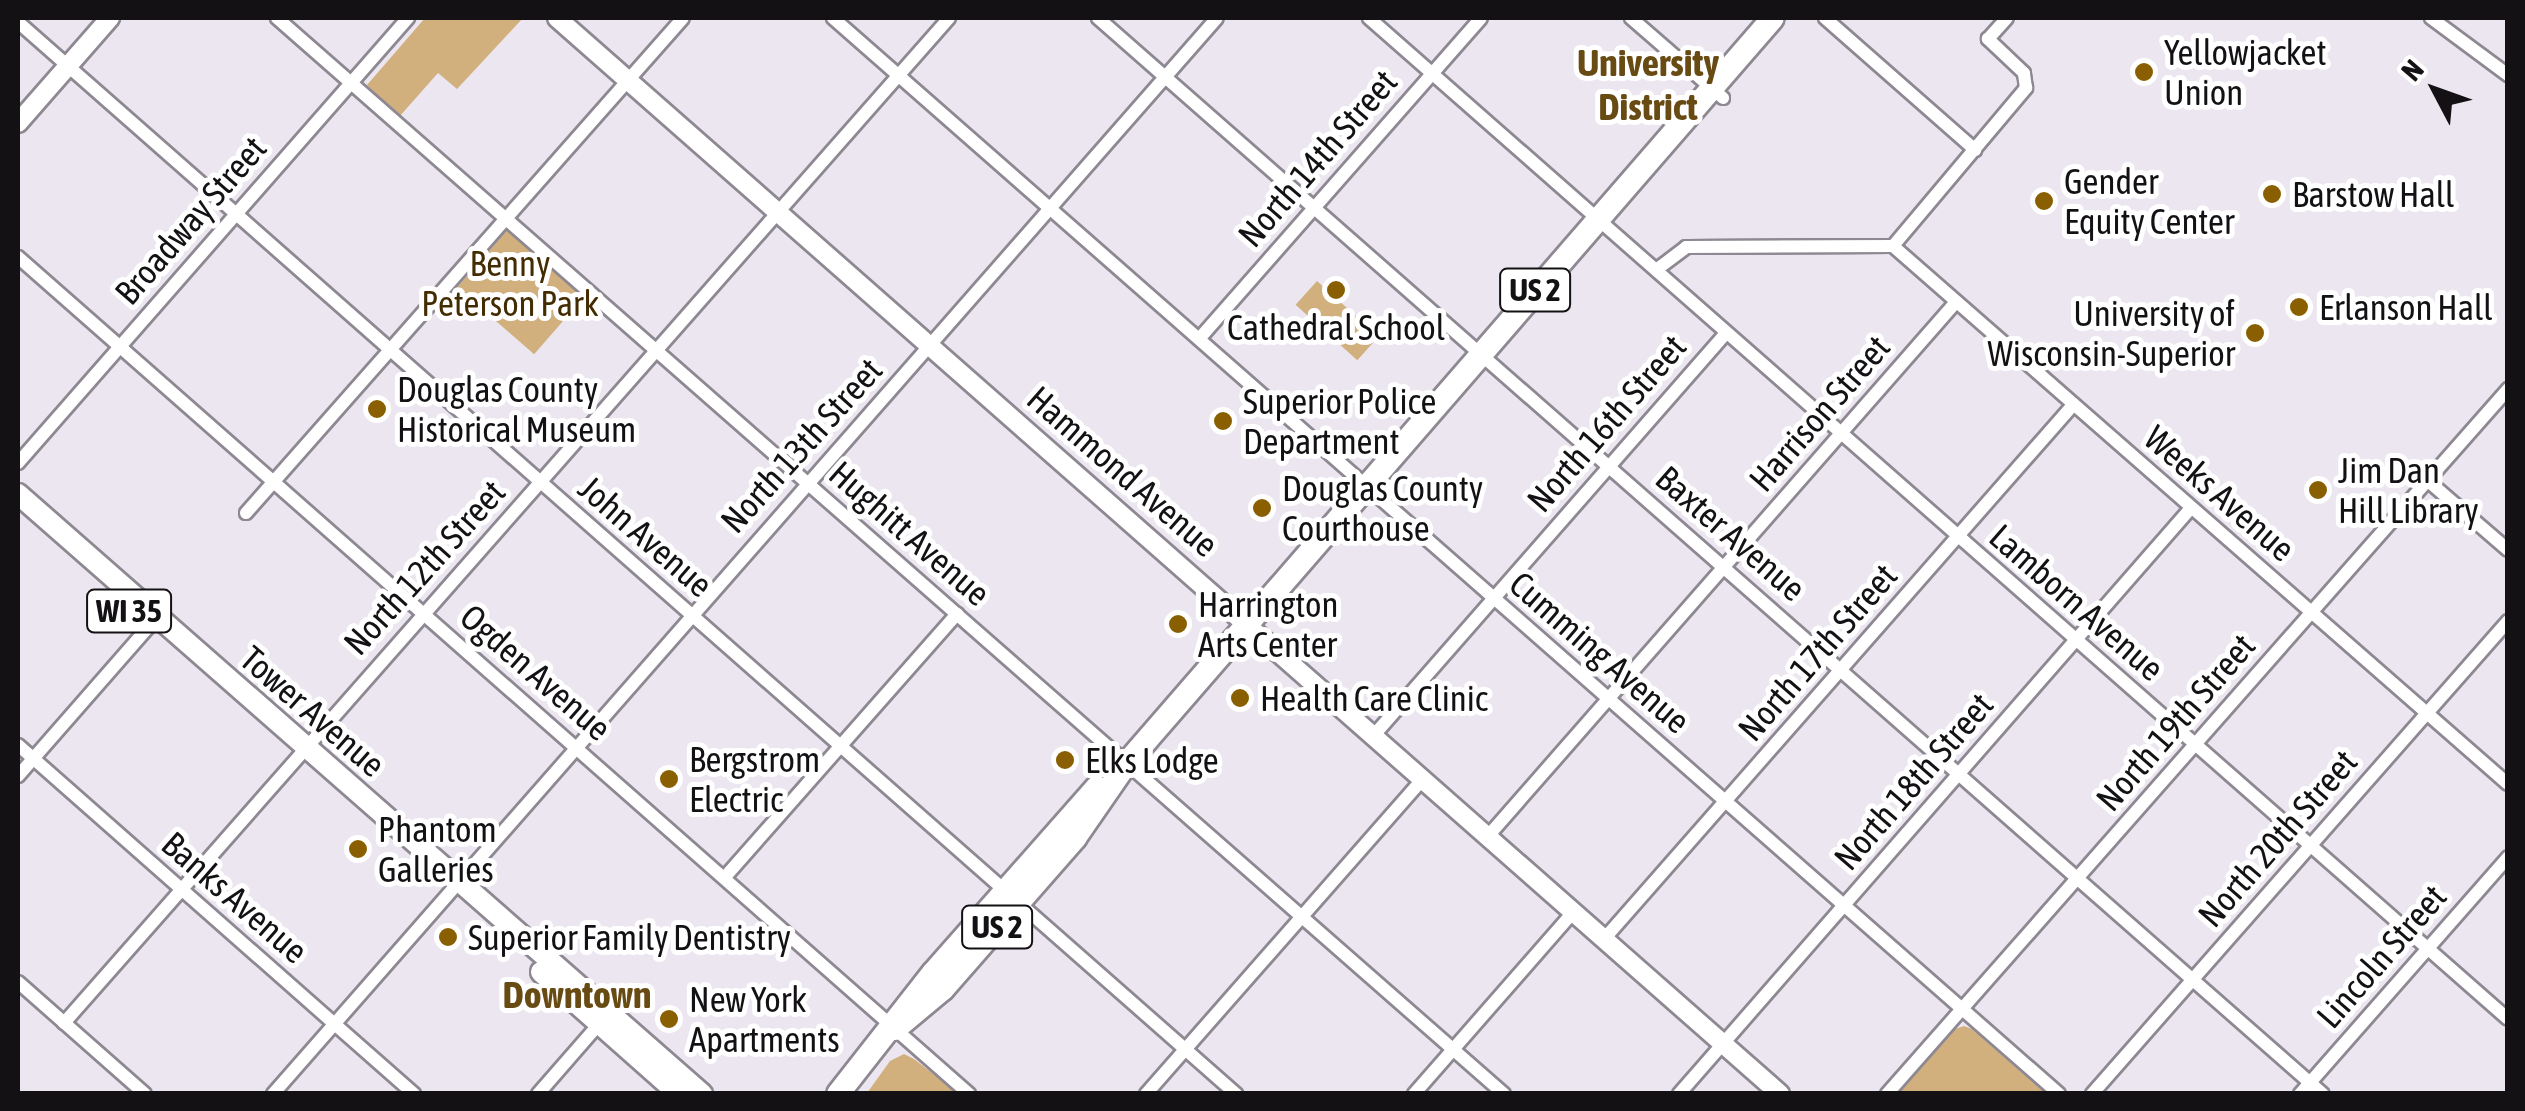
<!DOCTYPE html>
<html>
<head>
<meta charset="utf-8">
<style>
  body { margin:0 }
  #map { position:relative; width:2525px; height:1111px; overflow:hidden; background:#ece6f0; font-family:"Asap Condensed",sans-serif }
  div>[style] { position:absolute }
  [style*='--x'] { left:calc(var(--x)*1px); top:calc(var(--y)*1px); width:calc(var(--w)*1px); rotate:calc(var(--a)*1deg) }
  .green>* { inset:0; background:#d1b07e; transform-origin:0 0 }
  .roads { filter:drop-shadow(2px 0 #8e8892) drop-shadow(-2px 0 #8e8892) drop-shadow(0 2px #8e8892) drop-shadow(0 -2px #8e8892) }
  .street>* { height:12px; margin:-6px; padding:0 6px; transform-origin:6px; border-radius:6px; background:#fff }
  .secondary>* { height:18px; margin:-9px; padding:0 9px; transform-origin:9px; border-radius:9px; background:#fff }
  .primary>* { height:20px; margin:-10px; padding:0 10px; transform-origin:10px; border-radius:10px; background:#fff }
  .highway>* { height:22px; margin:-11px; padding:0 11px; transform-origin:11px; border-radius:11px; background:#fff }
  .dots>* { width:28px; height:28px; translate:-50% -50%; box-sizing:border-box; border:5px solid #fff; border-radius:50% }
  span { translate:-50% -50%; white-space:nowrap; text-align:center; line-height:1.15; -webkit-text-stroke:10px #fff; paint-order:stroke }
  .shield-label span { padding:2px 8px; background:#fff; border:2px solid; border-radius:8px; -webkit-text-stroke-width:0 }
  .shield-label { font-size:32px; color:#131114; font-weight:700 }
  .poi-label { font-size:35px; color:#131114 }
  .left { translate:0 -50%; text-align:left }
  .right { translate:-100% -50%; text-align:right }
  .street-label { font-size:35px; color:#131114 }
  .park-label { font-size:35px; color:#432c01 }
  .neighbourhood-label { font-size:38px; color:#684a13; font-weight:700 }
  .frame { position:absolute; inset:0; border:20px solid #131114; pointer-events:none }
  .north { position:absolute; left:2385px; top:40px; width:100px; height:100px; -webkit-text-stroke:8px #fff; paint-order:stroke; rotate:311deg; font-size:28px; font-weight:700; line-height:40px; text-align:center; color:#131114 }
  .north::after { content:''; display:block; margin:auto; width:35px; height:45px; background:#131114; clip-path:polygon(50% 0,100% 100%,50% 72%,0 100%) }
</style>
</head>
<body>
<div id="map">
  <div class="green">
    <div style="clip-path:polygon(425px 18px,523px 18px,457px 89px,438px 73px,399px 117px,367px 85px)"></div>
    <div style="left:507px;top:230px;width:102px;height:76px;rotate:41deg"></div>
    <div style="left:1317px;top:281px;width:83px;height:32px;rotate:42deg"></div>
    <div style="clip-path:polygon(1964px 1026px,1972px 1029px,2045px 1093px,1896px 1093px,1952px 1030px)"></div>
    <div style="clip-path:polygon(904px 1054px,914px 1059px,958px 1093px,867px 1093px,890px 1061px)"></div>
  </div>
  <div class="roads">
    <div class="street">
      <div style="--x:277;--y:18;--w:1632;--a:41.25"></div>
      <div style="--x:833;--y:18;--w:1631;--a:41.27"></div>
      <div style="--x:1098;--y:18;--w:1630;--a:41.3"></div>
      <div style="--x:1369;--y:18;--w:1516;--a:41.31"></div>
      <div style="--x:1631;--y:18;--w:122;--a:41"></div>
      <div style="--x:1825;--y:18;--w:200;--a:41.3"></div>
      <div style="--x:2431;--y:18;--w:96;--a:36.5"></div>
      <div style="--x:18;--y:22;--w:1623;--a:41.35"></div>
      <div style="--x:1893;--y:246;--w:817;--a:41.18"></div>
      <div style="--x:1893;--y:246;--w:207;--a:-49.9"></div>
      <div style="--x:2026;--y:88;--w:15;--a:-98"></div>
      <div style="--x:2024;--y:73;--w:50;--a:-136.6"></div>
      <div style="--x:1988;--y:39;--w:28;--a:-48"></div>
      <div style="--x:18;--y:257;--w:1267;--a:41.35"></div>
      <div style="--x:1656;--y:270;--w:38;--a:-37"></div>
      <div style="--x:1686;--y:247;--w:207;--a:-0.3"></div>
      <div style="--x:1199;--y:339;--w:427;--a:-48.7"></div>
      <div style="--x:18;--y:463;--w:592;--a:-48.77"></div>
      <div style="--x:2427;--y:480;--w:107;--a:40.8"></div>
      <div style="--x:246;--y:513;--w:660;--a:-48.56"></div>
      <div style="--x:1375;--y:734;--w:533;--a:-48.8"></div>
      <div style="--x:18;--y:745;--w:528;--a:41.39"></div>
      <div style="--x:18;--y:776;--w:211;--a:-48.8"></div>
      <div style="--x:1489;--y:835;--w:709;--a:-48.78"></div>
      <div style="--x:725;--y:877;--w:351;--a:-48.6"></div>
      <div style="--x:1605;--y:938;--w:709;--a:-48.72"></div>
      <div style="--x:18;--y:982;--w:169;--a:41.4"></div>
      <div style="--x:64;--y:1023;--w:1339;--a:-48.63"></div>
      <div style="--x:273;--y:1094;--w:1431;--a:-48.74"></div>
      <div style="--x:538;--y:1094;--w:93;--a:-48.9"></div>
      <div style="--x:1146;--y:1094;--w:421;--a:-48.7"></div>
      <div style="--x:1414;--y:1094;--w:243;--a:-48.8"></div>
      <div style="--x:1679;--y:1094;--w:778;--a:-48.86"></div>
      <div style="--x:1887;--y:1094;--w:940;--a:-48.62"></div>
      <div style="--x:2092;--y:1094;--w:630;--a:-48.67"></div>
      <div style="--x:2300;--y:1094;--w:315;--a:-48.7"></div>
    </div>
    <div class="secondary">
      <div style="--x:557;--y:18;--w:1629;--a:41.34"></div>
      <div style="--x:18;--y:123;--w:140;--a:-48.8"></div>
    </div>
    <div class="primary">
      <div style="--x:18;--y:494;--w:910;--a:41.26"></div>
      <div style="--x:541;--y:972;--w:184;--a:41.5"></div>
    </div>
    <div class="highway">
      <div style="--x:895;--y:1029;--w:62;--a:-39.8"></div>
      <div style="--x:943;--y:989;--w:201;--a:-48.8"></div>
      <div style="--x:1075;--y:838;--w:90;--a:-55.4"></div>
      <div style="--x:1126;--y:764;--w:987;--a:-49.07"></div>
      <div style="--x:838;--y:1094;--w:154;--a:-51.9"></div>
      <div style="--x:933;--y:973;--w:248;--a:-48.6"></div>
    </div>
  </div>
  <div class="dots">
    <div style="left:2144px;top:72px;background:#8a5f01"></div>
    <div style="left:2272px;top:194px;background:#8a5f01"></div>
    <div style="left:2044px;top:201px;background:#8a5f01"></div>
    <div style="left:1336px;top:290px;background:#8a5f01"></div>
    <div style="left:2299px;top:307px;background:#8a5f01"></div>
    <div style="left:2255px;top:333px;background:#8a5f01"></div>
    <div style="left:377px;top:409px;background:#8a5f01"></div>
    <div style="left:1223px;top:421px;background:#8a5f01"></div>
    <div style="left:2318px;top:490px;background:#8a5f01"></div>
    <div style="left:1262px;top:508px;background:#8a5f01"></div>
    <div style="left:1178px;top:624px;background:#8a5f01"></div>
    <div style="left:1240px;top:698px;background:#8a5f01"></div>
    <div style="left:1065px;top:760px;background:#8a5f01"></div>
    <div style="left:669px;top:779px;background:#8a5f01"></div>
    <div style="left:358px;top:849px;background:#8a5f01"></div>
    <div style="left:448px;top:937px;background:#8a5f01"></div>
    <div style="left:669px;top:1019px;background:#8a5f01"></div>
  </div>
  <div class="shield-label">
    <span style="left:1535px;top:290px">US 2</span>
    <span style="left:129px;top:611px">WI 35</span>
    <span style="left:997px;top:927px">US 2</span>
  </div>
  <div class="poi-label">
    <span class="left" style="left:2164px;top:72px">Yellowjacket<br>Union</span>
    <span class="left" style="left:2064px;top:201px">Gender<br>Equity Center</span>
    <span class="left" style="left:2292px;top:194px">Barstow Hall</span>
    <span class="left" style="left:2319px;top:307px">Erlanson Hall</span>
    <span class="right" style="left:2235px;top:333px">University of<br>Wisconsin-Superior</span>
    <span style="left:1336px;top:327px">Cathedral School</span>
    <span class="left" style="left:397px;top:409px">Douglas County<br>Historical Museum</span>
    <span class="left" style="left:1243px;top:421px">Superior Police<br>Department</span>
    <span class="left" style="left:2338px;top:490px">Jim Dan<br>Hill Library</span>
    <span class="left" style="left:1282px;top:508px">Douglas County<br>Courthouse</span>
    <span class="left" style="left:1198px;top:624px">Harrington<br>Arts Center</span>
    <span class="left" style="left:1260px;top:698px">Health Care Clinic</span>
    <span class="left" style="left:689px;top:779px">Bergstrom<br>Electric</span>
    <span class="left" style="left:1085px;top:760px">Elks Lodge</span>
    <span class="left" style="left:378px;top:849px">Phantom<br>Galleries</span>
    <span class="left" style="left:468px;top:937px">Superior Family Dentistry</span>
    <span class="left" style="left:689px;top:1019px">New York<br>Apartments</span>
  </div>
  <div class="street-label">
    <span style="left:1317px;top:158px;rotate:-49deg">North 14th Street</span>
    <span style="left:190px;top:220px;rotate:-49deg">Broadway Street</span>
    <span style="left:1819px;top:413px;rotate:-49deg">Harrison Street</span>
    <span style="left:1606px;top:423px;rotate:-49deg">North 16th Street</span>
    <span style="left:801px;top:445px;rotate:-48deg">North 13th Street</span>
    <span style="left:1123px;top:471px;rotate:41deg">Hammond Avenue</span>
    <span style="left:2220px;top:493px;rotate:41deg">Weeks Avenue</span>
    <span style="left:910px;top:533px;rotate:41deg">Hughitt Avenue</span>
    <span style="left:1731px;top:533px;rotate:41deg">Baxter Avenue</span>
    <span style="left:646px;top:536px;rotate:41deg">John Avenue</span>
    <span style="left:424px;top:567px;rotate:-48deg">North 12th Street</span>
    <span style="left:2077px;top:602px;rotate:41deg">Lamborn Avenue</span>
    <span style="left:1600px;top:652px;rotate:41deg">Cumming Avenue</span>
    <span style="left:1817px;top:652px;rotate:-49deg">North 17th Street</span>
    <span style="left:536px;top:672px;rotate:41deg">Ogden Avenue</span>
    <span style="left:313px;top:711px;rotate:41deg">Tower Avenue</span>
    <span style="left:2175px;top:722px;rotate:-49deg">North 19th Street</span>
    <span style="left:1913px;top:781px;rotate:-49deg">North 18th Street</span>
    <span style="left:2277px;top:838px;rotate:-49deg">North 20th Street</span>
    <span style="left:235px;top:897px;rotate:41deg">Banks Avenue</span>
    <span style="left:2381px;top:956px;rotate:-49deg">Lincoln Street</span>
  </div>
  <div class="park-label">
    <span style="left:510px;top:283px">Benny<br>Peterson Park</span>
  </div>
  <div class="neighbourhood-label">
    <span style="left:1648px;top:85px">University<br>District</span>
    <span style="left:577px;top:995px">Downtown</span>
  </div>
  <div class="frame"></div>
  <div class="north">N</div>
</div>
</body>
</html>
